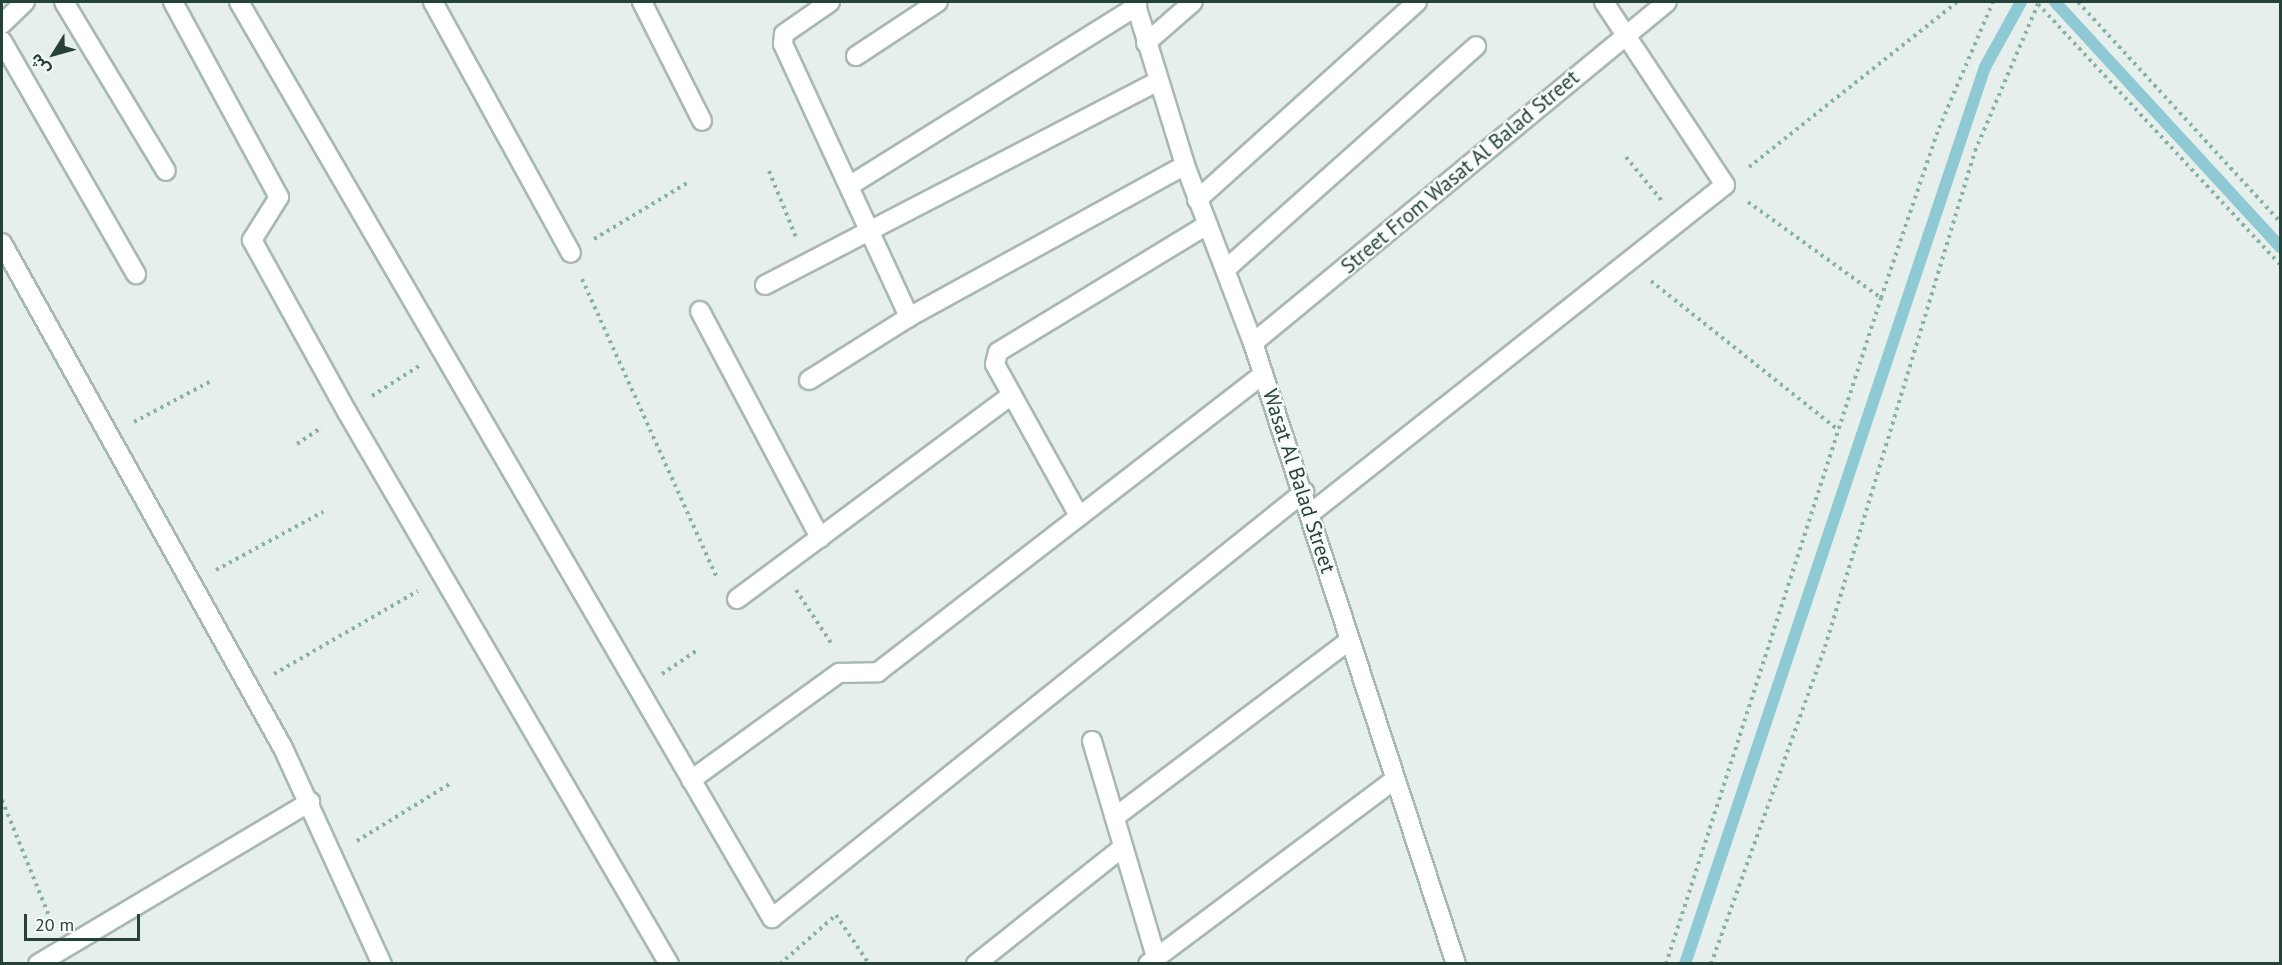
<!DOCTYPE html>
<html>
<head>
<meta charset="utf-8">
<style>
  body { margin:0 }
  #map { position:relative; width:2282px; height:965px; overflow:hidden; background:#e6efeb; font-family:"PT Sans","Noto Sans Arabic",sans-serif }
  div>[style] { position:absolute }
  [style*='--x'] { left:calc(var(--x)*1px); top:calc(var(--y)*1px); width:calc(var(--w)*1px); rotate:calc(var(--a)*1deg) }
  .stream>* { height:12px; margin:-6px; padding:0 6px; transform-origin:6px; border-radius:6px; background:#8ec9d4 }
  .path>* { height:4px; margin-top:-2px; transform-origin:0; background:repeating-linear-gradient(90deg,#86b3a5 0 3px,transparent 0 7.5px) }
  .roads { filter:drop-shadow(2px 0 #a8b8b2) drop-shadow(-2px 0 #a8b8b2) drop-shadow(0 2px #a8b8b2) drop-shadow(0 -2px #a8b8b2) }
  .minor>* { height:18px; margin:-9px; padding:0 9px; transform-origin:9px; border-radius:9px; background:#fff }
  span { translate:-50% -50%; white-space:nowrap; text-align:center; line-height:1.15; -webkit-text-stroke:4.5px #f7fbf9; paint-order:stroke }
  .street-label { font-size:21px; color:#24423a }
  .frame { position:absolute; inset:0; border:3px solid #24423a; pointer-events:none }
  .north { position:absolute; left:24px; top:24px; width:60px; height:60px; -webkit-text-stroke:4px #f7fbf9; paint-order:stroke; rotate:233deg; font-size:16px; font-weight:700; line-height:24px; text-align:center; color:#24423a }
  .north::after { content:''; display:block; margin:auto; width:21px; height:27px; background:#24423a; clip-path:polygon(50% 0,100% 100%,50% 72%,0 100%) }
  .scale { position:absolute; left:24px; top:914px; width:116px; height:27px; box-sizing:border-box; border:3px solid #24423a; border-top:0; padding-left:8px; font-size:18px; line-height:21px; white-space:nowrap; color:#24423a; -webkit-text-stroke:4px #f7fbf9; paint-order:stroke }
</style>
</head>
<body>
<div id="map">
  <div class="stream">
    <div style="--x:2055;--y:2;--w:333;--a:47.4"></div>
    <div style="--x:1685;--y:964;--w:946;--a:-71.51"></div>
    <div style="--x:1985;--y:67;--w:74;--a:-61"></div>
  </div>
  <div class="path">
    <div style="--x:2078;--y:2;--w:299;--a:47.4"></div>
    <div style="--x:2038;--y:4;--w:355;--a:47.1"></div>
    <div style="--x:1626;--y:157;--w:57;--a:50.7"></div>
    <div style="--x:1749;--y:167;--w:265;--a:-38.4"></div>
    <div style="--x:769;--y:171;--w:71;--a:67.8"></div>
    <div style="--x:1748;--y:202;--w:164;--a:35.8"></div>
    <div style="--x:594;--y:239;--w:111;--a:-31"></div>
    <div style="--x:582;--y:279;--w:328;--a:65.7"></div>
    <div style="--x:1651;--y:281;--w:239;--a:38.5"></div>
    <div style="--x:372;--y:396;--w:56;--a:-32.6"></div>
    <div style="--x:134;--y:422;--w:89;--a:-28"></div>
    <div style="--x:297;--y:444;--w:30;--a:-34"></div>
    <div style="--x:216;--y:570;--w:122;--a:-28.5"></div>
    <div style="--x:796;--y:590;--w:67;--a:56.5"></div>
    <div style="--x:274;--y:674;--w:166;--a:-30"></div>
    <div style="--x:662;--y:674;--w:41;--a:-34.1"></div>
    <div style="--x:2;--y:800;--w:133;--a:67.9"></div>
    <div style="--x:357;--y:841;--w:110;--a:-31.7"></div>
    <div style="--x:780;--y:964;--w:74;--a:-41.2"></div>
    <div style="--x:836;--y:915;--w:59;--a:56"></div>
    <div style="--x:1666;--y:964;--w:700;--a:-72.11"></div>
    <div style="--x:1881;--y:298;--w:180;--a:-71.2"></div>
    <div style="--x:1939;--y:128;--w:137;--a:-66.8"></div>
    <div style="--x:1711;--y:964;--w:337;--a:-70.2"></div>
    <div style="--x:1825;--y:647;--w:518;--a:-73.17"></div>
    <div style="--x:1975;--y:151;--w:162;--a:-66.8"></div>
  </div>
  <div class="roads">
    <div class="minor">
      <div style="--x:64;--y:2;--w:197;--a:58.9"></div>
      <div style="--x:173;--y:2;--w:222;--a:61.5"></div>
      <div style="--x:279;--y:197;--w:51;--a:122.1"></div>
      <div style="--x:252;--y:240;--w:196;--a:61.1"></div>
      <div style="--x:347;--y:412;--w:639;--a:59.74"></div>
      <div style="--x:239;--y:2;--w:1060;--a:59.81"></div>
      <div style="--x:772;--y:918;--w:682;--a:-38.69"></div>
      <div style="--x:433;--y:2;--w:286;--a:61.2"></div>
      <div style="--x:642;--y:2;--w:133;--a:63.2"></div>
      <div style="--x:830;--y:2;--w:56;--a:145.2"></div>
      <div style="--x:784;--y:34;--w:10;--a:96"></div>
      <div style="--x:783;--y:44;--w:301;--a:65.2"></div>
      <div style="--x:1135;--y:2;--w:170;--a:72.9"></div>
      <div style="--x:1185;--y:165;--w:191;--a:69.1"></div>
      <div style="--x:1253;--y:343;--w:653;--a:71.9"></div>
      <div style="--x:2;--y:24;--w:32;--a:-44"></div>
      <div style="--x:2;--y:41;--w:269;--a:60.1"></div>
      <div style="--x:1146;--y:43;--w:62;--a:-41.1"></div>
      <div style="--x:856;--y:56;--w:98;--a:-33.4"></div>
      <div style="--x:849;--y:186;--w:340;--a:-32"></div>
      <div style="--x:1197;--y:200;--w:296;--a:-42"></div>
      <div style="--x:2;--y:243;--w:578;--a:60.91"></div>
      <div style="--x:283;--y:748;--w:238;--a:65.4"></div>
      <div style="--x:1226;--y:269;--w:335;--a:-41.7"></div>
      <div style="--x:765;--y:285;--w:441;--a:-27.4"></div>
      <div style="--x:700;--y:311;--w:257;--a:62.1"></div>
      <div style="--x:1253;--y:343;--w:536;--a:-39.48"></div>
      <div style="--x:809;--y:380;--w:118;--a:-32.2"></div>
      <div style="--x:909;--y:317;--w:315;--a:-28.8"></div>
      <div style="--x:1012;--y:395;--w:138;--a:61"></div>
      <div style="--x:1311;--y:513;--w:528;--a:-38.39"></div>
      <div style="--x:1725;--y:185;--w:219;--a:-123.5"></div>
      <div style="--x:737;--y:599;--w:342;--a:-36.6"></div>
      <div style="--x:1012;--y:395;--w:35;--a:-119"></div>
      <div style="--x:995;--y:364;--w:12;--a:-76"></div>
      <div style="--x:998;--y:352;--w:245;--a:-31.3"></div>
      <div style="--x:1092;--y:741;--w:225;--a:73.5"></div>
      <div style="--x:691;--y:780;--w:183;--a:-35.9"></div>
      <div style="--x:839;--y:673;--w:39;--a:-1"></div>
      <div style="--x:878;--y:672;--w:487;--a:-37.7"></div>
      <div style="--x:1115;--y:817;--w:294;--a:-37"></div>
      <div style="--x:38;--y:964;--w:317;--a:-30.8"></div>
      <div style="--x:976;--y:964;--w:188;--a:-38.5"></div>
      <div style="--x:1148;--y:964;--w:306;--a:-36.8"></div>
    </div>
  </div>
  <div class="street-label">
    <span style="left:1460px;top:172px;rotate:-40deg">Street From Wasat Al Balad Street</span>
    <span style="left:1299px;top:481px;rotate:72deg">Wasat Al Balad Street</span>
  </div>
  <div class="frame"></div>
  <div class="north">ش</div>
  <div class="scale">20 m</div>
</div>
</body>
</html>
